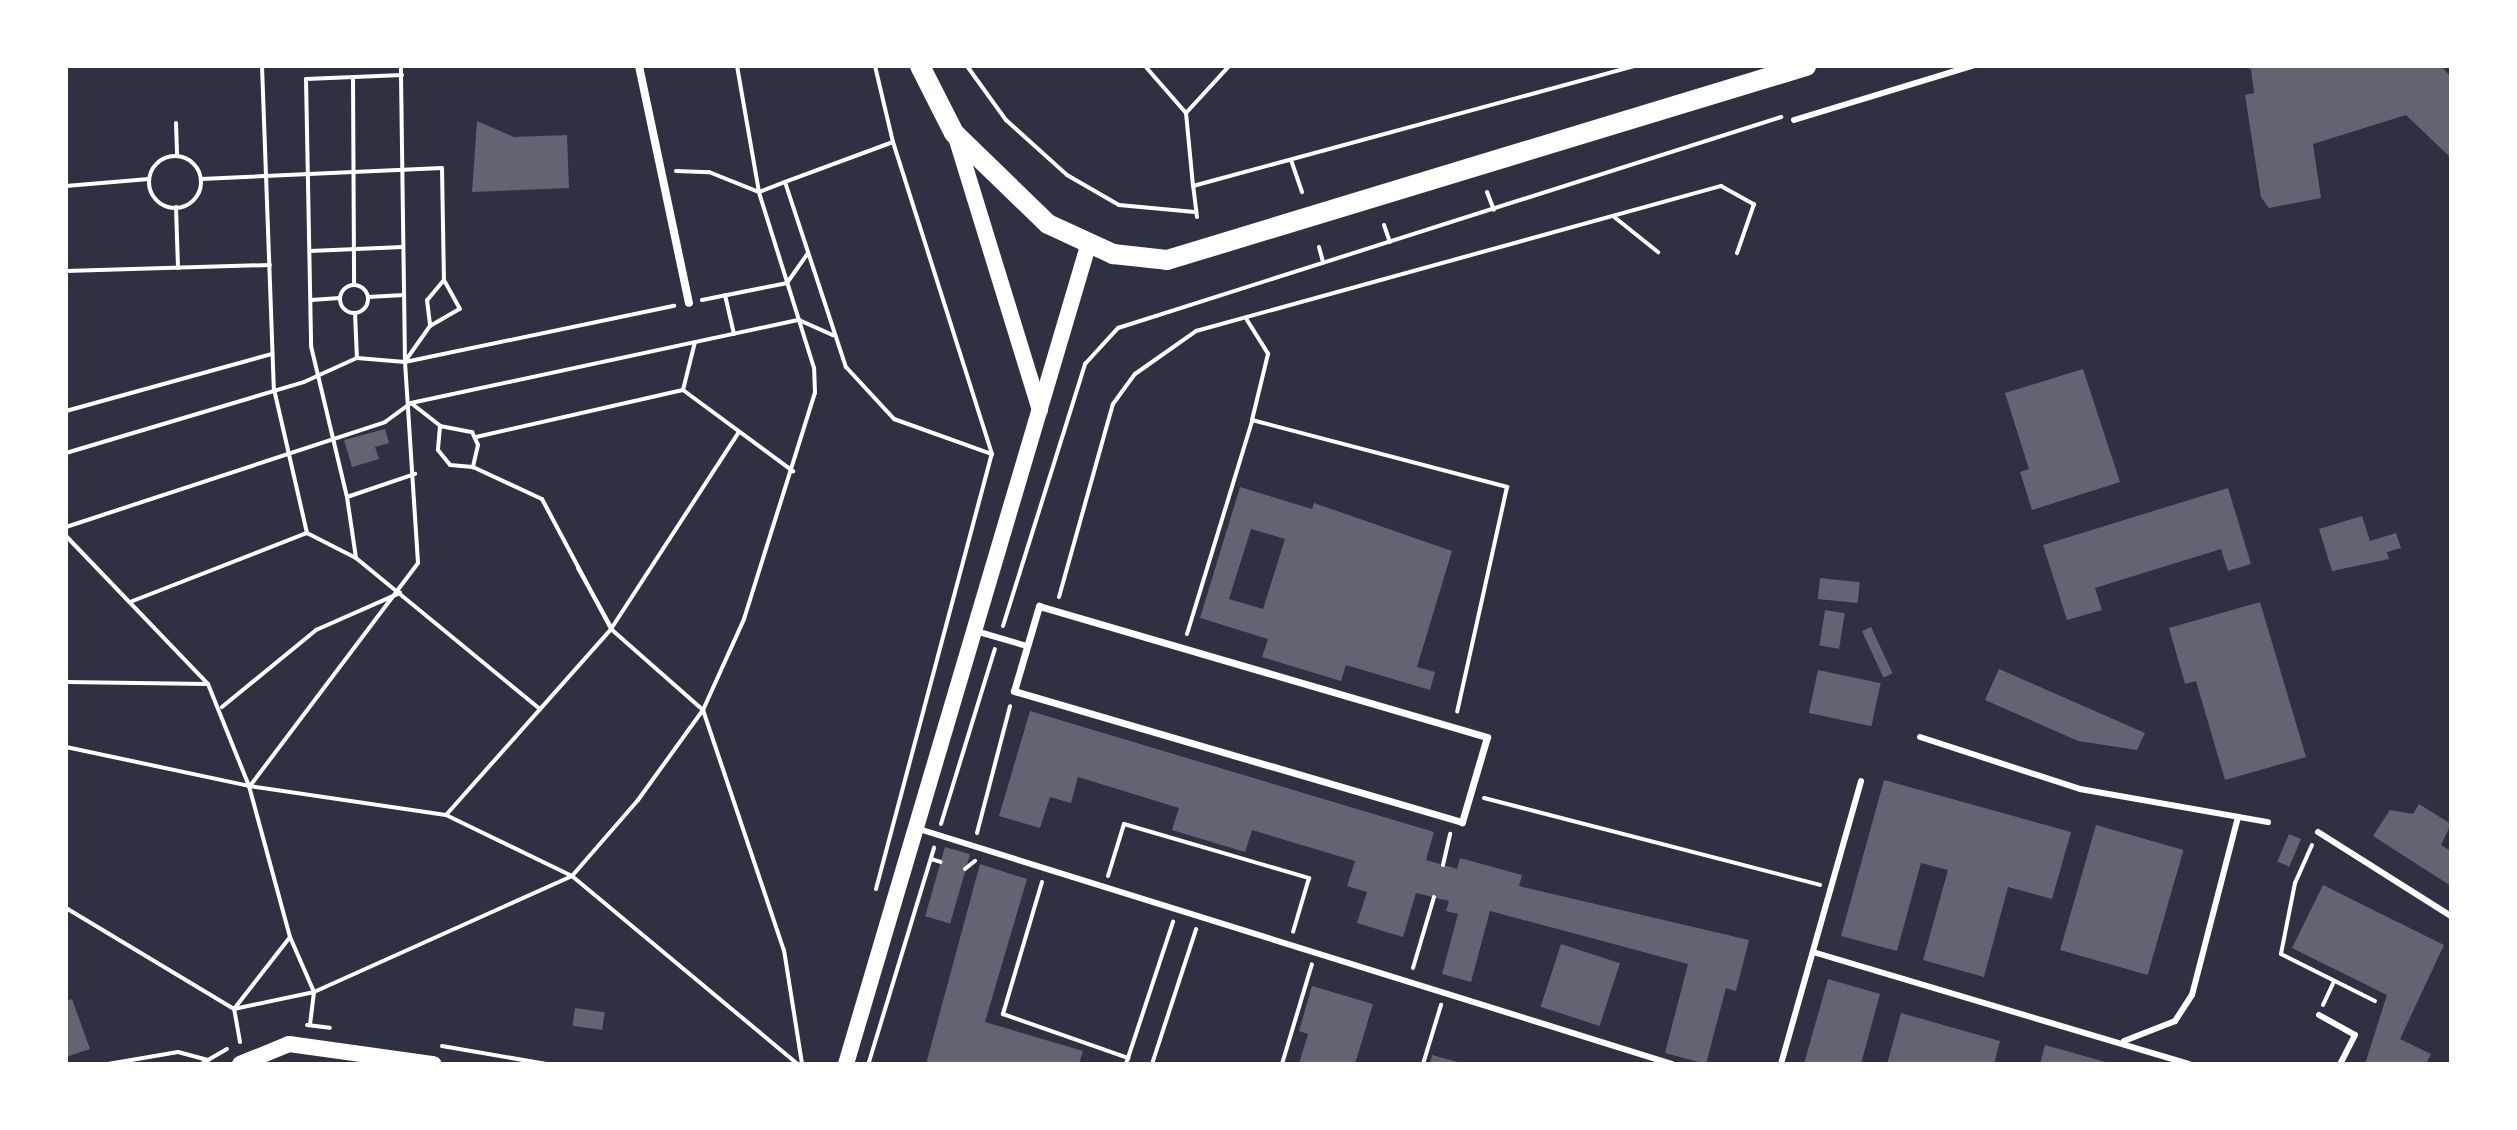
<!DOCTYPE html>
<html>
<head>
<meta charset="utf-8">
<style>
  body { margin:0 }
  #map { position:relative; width:2517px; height:1130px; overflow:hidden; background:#2d3142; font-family:Lato,sans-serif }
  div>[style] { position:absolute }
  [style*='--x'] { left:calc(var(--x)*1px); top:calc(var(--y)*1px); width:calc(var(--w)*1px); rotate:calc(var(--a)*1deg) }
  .building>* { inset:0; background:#626471; transform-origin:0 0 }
  .path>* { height:4px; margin:-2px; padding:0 2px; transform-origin:2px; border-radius:2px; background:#fff }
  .path>.ring { margin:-2px; padding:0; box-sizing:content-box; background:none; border:4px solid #fff; border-radius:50% }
  .service>* { height:6px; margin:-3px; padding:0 3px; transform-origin:3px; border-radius:3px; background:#fff }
  .pedestrian>* { height:7px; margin:-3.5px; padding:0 3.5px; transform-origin:3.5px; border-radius:3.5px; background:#fff }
  .minor>* { height:8px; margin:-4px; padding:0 4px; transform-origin:4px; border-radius:4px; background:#fff }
  .secondary>* { height:16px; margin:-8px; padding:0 8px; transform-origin:8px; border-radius:8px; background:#fff }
  .primary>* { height:20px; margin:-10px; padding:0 10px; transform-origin:10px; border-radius:10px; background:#fff }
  span { translate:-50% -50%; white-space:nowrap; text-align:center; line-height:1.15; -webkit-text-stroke:8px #fff; paint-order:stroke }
  .frame { position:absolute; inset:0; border:68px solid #fff; pointer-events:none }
</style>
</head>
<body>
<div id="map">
  <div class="building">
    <div style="clip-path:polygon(2241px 66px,2441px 66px,2451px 77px,2451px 158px,2406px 115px,2313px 144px,2321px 198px,2269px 208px,2261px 197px,2245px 95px,2254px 93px,2251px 69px)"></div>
    <div style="clip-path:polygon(477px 121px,514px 137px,567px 135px,569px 188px,472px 192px)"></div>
    <div style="clip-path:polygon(2083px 369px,2120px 482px,2032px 510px,2020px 472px,2029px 469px,2005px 393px)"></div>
    <div style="clip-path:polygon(385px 429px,389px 443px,375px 447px,379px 459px,352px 467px,344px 440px)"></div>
    <div style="clip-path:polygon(evenodd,1240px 487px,1312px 509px,1314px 503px,1452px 551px,1417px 667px,1435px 672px,1430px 690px,1346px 665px,1341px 681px,1262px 657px,1268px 639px,1200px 618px,1240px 487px,1251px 529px,1285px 539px,1263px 609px,1229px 599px,1251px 529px)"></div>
    <div style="clip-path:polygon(2228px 488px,2251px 564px,2228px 571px,2221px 549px,2095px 588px,2102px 610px,2067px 620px,2043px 545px)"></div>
    <div style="clip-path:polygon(2362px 516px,2370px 541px,2396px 533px,2401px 548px,2387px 552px,2389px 559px,2332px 571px,2319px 529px)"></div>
    <div style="left:1820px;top:578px;width:40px;height:21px;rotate:6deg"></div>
    <div style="clip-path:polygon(2260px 602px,2306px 757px,2225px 780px,2196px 681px,2185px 684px,2169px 628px)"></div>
    <div style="left:1825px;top:610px;width:20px;height:36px;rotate:9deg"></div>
    <div style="left:1871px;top:627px;width:51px;height:10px;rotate:65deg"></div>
    <div style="clip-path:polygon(1999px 669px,2145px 733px,2137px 750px,2078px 741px,1985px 700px)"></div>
    <div style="left:1818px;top:670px;width:64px;height:44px;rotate:12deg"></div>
    <div style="clip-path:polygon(1030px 711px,1434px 832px,1426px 860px,1457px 869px,1460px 858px,1522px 875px,1519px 886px,1749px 940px,1736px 991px,1726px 988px,1706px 1064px,1665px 1053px,1688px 964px,1490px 911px,1471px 982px,1442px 974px,1458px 914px,1446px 911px,1449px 901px,1416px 893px,1403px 937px,1357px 923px,1367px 892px,1347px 886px,1355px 861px,1252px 830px,1245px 852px,1172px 830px,1179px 808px,1078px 777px,1071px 803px,1050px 797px,1040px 828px,999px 816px)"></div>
    <div style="clip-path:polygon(1884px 780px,2071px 832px,2052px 899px,2008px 887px,1984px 977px,1923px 960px,1948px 870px,1921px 863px,1897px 951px,1841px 936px)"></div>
    <div style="clip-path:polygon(2419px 804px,2451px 824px,2441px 845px,2451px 851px,2451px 886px,2373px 836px,2390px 810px,2413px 814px)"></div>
    <div style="left:2096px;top:825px;width:91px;height:130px;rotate:16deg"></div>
    <div style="left:2289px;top:834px;width:13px;height:30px;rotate:23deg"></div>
    <div style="left:945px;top:847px;width:26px;height:72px;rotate:16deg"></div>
    <div style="clip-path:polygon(980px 864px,1027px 879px,985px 1022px,1083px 1051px,1079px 1064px,926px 1064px)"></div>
    <div style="clip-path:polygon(2323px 885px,2444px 945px,2400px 1039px,2431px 1054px,2426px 1064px,2365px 1064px,2387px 995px,2292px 948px)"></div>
    <div style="left:1561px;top:944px;width:62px;height:66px;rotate:18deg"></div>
    <div style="clip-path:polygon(1828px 979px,1880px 994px,1861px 1064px,1804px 1064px)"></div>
    <div style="clip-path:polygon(1312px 986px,1373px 1004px,1355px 1064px,1299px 1064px,1308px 1034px,1299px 1031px)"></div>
    <div style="clip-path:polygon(72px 999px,90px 1049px,66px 1057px,66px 1001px)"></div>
    <div style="left:575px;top:1008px;width:30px;height:18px;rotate:8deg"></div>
    <div style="clip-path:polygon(1901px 1013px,2000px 1041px,1994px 1064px,1887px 1064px)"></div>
    <div style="clip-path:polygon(2045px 1045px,2109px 1063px,2108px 1064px,2040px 1064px)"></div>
    <div style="clip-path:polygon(1432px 1055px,1461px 1063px,1461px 1064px,1430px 1064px)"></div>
  </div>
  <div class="path">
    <div style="--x:262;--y:66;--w:323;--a:87.9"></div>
    <div style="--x:274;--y:389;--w:148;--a:77.1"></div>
    <div style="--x:875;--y:66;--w:78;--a:76.7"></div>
    <div style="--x:893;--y:142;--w:115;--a:159.7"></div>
    <div style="--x:785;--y:182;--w:195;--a:71.8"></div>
    <div style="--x:846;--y:367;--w:71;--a:47.3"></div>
    <div style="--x:894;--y:419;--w:104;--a:19.7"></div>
    <div style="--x:967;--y:66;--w:67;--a:54.2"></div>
    <div style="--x:1006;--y:120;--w:82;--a:42"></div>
    <div style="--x:1067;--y:175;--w:60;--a:30"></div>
    <div style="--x:1119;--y:205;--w:76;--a:5.3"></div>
    <div style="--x:1145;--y:66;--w:62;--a:48.9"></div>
    <div style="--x:1186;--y:113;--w:73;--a:84.5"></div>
    <div style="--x:402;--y:75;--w:96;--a:177.6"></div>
    <div style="--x:306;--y:79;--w:267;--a:88.9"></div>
    <div style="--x:311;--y:346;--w:155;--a:76.6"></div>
    <div style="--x:347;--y:497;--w:72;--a:-18.7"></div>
    <div style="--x:353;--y:77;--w:207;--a:89.7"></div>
    <div style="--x:1186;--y:113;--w:64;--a:-47.5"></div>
    <div style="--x:176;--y:123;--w:33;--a:88"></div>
    <div class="ring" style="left:149px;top:156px;width:48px;height:48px"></div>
    <div style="--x:1291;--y:160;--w:34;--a:71"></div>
    <div style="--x:676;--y:171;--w:33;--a:2"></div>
    <div style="--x:709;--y:172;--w:54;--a:21.8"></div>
    <div style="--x:759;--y:192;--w:28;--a:-21"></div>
    <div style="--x:201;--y:179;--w:241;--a:-2.6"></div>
    <div style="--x:442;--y:168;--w:112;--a:89"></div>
    <div style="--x:66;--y:186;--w:83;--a:-4.8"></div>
    <div style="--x:1487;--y:192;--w:19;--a:69"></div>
    <div style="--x:176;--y:207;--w:61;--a:88.1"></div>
    <div style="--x:1613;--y:216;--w:58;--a:38.7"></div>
    <div style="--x:1197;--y:217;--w:31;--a:-97"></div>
    <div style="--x:1193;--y:186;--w:459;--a:-15.2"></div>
    <div style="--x:1384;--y:225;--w:18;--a:71"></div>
    <div style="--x:1319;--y:247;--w:16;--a:75"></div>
    <div style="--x:310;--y:251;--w:93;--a:-2.5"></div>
    <div style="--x:66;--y:271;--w:204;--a:-1.7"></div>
    <div class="ring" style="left:340px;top:285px;width:24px;height:24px"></div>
    <div style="--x:725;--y:295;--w:40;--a:77"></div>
    <div style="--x:368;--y:297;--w:36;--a:-3"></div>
    <div style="--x:311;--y:300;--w:29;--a:-4"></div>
    <div style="--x:702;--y:300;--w:87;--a:-11.3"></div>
    <div style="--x:787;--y:283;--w:37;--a:-55"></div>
    <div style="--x:355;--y:313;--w:45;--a:87.5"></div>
    <div style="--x:1247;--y:320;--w:40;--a:58"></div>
    <div style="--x:1268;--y:354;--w:68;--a:103.6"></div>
    <div style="--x:1252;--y:420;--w:264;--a:14.7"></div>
    <div style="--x:1507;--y:487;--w:230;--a:102.5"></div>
    <div style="--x:406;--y:360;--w:42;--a:-54.8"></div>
    <div style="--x:430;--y:326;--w:34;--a:-30"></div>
    <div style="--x:460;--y:309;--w:33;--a:-119"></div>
    <div style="--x:444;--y:280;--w:26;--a:130"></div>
    <div style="--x:427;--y:300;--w:26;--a:83"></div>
    <div style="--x:683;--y:390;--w:49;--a:-76"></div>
    <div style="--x:411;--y:403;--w:37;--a:38"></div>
    <div style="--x:440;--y:426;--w:33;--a:11"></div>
    <div style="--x:472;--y:432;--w:14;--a:65"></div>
    <div style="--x:478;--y:445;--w:23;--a:103"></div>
    <div style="--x:66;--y:411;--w:214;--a:-15.5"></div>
    <div style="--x:440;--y:426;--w:24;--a:95"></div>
    <div style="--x:438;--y:450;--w:19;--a:51"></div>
    <div style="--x:450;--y:465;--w:23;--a:5"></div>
    <div style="--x:473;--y:467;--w:76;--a:24.9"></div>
    <div style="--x:542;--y:499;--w:147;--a:62"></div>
    <div style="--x:611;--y:629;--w:123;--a:41.4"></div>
    <div style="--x:703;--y:710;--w:253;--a:71.4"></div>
    <div style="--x:784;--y:950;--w:115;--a:81"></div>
    <div style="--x:476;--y:437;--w:212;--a:-12.8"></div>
    <div style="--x:683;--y:390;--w:137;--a:36.4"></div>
    <div style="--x:66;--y:453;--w:248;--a:-16.6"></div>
    <div style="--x:304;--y:382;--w:58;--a:-24.4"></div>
    <div style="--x:357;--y:358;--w:48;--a:4.8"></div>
    <div style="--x:405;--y:362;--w:275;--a:-11.8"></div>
    <div style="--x:347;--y:497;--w:62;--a:81.6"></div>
    <div style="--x:356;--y:558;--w:238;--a:39.4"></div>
    <div style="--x:66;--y:527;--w:336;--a:-18.2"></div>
    <div style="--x:385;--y:422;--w:32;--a:-36"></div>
    <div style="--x:411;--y:403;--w:397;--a:-12.1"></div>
    <div style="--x:799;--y:320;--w:37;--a:24"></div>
    <div style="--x:66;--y:536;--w:205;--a:46.2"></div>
    <div style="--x:208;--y:684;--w:110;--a:68.1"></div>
    <div style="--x:249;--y:786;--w:199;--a:8.4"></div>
    <div style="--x:446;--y:815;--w:140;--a:25.8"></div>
    <div style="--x:572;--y:876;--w:294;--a:39.8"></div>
    <div style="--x:578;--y:568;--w:68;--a:60.8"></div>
    <div style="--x:1059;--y:597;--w:200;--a:-74.4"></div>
    <div style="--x:1113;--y:404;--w:37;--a:-54"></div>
    <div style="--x:1135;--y:374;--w:75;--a:-35.2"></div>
    <div style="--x:1196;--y:331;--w:545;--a:-15.44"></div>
    <div style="--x:1721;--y:186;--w:38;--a:29"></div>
    <div style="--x:1754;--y:204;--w:52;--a:109.1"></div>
    <div style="--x:130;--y:602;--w:190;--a:-21.3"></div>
    <div style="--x:307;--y:533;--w:55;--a:27"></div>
    <div style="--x:1003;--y:626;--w:275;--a:-72.6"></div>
    <div style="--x:1085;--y:364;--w:49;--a:-47.5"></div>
    <div style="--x:1118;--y:328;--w:696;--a:-17.65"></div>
    <div style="--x:1187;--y:634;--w:223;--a:-73"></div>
    <div style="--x:66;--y:682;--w:142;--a:0.8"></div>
    <div style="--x:222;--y:707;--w:122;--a:-39.3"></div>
    <div style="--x:316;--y:630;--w:92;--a:-23.8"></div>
    <div style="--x:66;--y:747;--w:187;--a:12"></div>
    <div style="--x:250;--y:786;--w:279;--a:-53"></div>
    <div style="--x:418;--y:563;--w:201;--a:-93.7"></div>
    <div style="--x:405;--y:362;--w:296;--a:-90.8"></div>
    <div style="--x:1484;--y:798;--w:347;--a:14.5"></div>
    <div style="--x:446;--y:815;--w:249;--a:-48.4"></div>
    <div style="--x:611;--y:629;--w:235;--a:-57"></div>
    <div style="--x:941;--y:824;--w:183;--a:-72.9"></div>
    <div style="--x:977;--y:833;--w:131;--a:-75.4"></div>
    <div style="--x:2312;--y:845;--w:42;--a:114.1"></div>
    <div style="--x:2295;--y:883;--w:72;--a:101.2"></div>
    <div style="--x:2281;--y:954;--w:105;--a:26.6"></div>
    <div style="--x:931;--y:859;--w:10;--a:17"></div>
    <div style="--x:1443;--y:865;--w:32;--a:-77"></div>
    <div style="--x:965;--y:869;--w:13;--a:-39"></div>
    <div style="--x:1108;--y:876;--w:54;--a:-72.9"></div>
    <div style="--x:1124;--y:824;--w:193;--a:16.3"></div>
    <div style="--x:1309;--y:878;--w:56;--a:106.5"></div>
    <div style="--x:1042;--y:882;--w:138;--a:106.5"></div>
    <div style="--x:1003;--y:1014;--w:133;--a:19.4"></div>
    <div style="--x:876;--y:889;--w:450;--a:-75.1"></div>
    <div style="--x:992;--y:454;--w:327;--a:-107.6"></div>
    <div style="--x:66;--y:908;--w:196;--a:31"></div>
    <div style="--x:234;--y:1009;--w:82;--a:-12"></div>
    <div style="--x:314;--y:992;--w:283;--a:-24.2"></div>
    <div style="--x:572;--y:876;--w:101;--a:-49"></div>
    <div style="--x:638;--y:800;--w:111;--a:-54.2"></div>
    <div style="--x:703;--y:710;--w:100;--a:-65.7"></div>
    <div style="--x:744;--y:619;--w:237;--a:-72.6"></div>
    <div style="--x:815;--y:393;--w:25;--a:-92"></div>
    <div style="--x:814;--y:368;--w:184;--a:-107.4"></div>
    <div style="--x:759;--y:192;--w:128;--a:-99.9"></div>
    <div style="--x:290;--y:937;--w:60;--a:66.4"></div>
    <div style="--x:314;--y:992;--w:33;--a:97"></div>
    <div style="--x:1413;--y:968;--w:74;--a:-73.5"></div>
    <div style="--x:2323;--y:1005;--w:26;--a:-65"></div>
    <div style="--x:307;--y:1025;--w:23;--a:7"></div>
    <div style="--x:240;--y:1042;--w:34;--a:-100"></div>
    <div style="--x:234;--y:1009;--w:91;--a:-52.1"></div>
    <div style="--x:290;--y:937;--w:156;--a:-105.2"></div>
    <div style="--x:442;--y:1046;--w:106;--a:9.8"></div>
    <div style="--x:869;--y:1062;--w:224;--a:-73.1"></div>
    <div style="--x:108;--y:1064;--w:71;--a:-9.7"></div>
    <div style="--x:178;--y:1052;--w:31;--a:15"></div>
    <div style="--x:201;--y:1064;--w:30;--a:-30"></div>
    <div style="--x:1126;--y:1064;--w:150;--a:-71.7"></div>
    <div style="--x:1152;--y:1064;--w:142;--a:-71.9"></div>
    <div style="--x:1282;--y:1064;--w:104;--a:-73.3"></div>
    <div style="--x:1423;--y:1064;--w:62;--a:-73"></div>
  </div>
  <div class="service">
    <div style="--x:1794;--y:120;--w:186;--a:-16.9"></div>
    <div style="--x:979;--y:632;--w:50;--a:16.3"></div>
    <div style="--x:1920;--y:737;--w:168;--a:18"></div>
    <div style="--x:2080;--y:789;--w:191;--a:10"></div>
    <div style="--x:919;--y:829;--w:789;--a:17.33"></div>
    <div style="--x:2318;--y:832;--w:157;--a:32.3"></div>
    <div style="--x:1813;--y:952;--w:392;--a:16.6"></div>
    <div style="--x:2319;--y:1015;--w:41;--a:29.1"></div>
    <div style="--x:2355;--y:1035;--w:33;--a:117"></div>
    <div style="--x:2124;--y:1041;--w:55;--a:-21.4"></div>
    <div style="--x:2175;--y:1021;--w:31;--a:-57"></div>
    <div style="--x:2192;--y:995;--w:184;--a:-75.5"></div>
    <div style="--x:1781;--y:1064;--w:294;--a:-74.2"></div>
  </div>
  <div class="pedestrian">
    <div style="--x:1039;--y:606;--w:467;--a:16.3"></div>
    <div style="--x:1487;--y:737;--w:89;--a:106.4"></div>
    <div style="--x:1462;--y:822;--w:467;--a:-163.7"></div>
    <div style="--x:1014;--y:691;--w:89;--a:-73.6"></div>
  </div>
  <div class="minor">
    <div style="--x:639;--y:66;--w:242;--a:78.1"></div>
  </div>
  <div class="secondary">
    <div style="--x:955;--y:134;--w:289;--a:72.9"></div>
    <div style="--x:240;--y:1064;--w:53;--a:-22.2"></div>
    <div style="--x:289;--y:1044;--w:146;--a:7.9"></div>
    <div style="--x:846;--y:1064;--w:853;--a:-73.52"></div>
  </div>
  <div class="primary">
    <div style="--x:920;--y:66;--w:75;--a:63.1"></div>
    <div style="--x:954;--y:133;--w:131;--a:44.1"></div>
    <div style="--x:1048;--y:224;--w:72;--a:24.8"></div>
    <div style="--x:1113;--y:254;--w:54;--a:6.3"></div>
    <div style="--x:1167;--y:260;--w:668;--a:-16.89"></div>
  </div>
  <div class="frame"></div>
</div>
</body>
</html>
